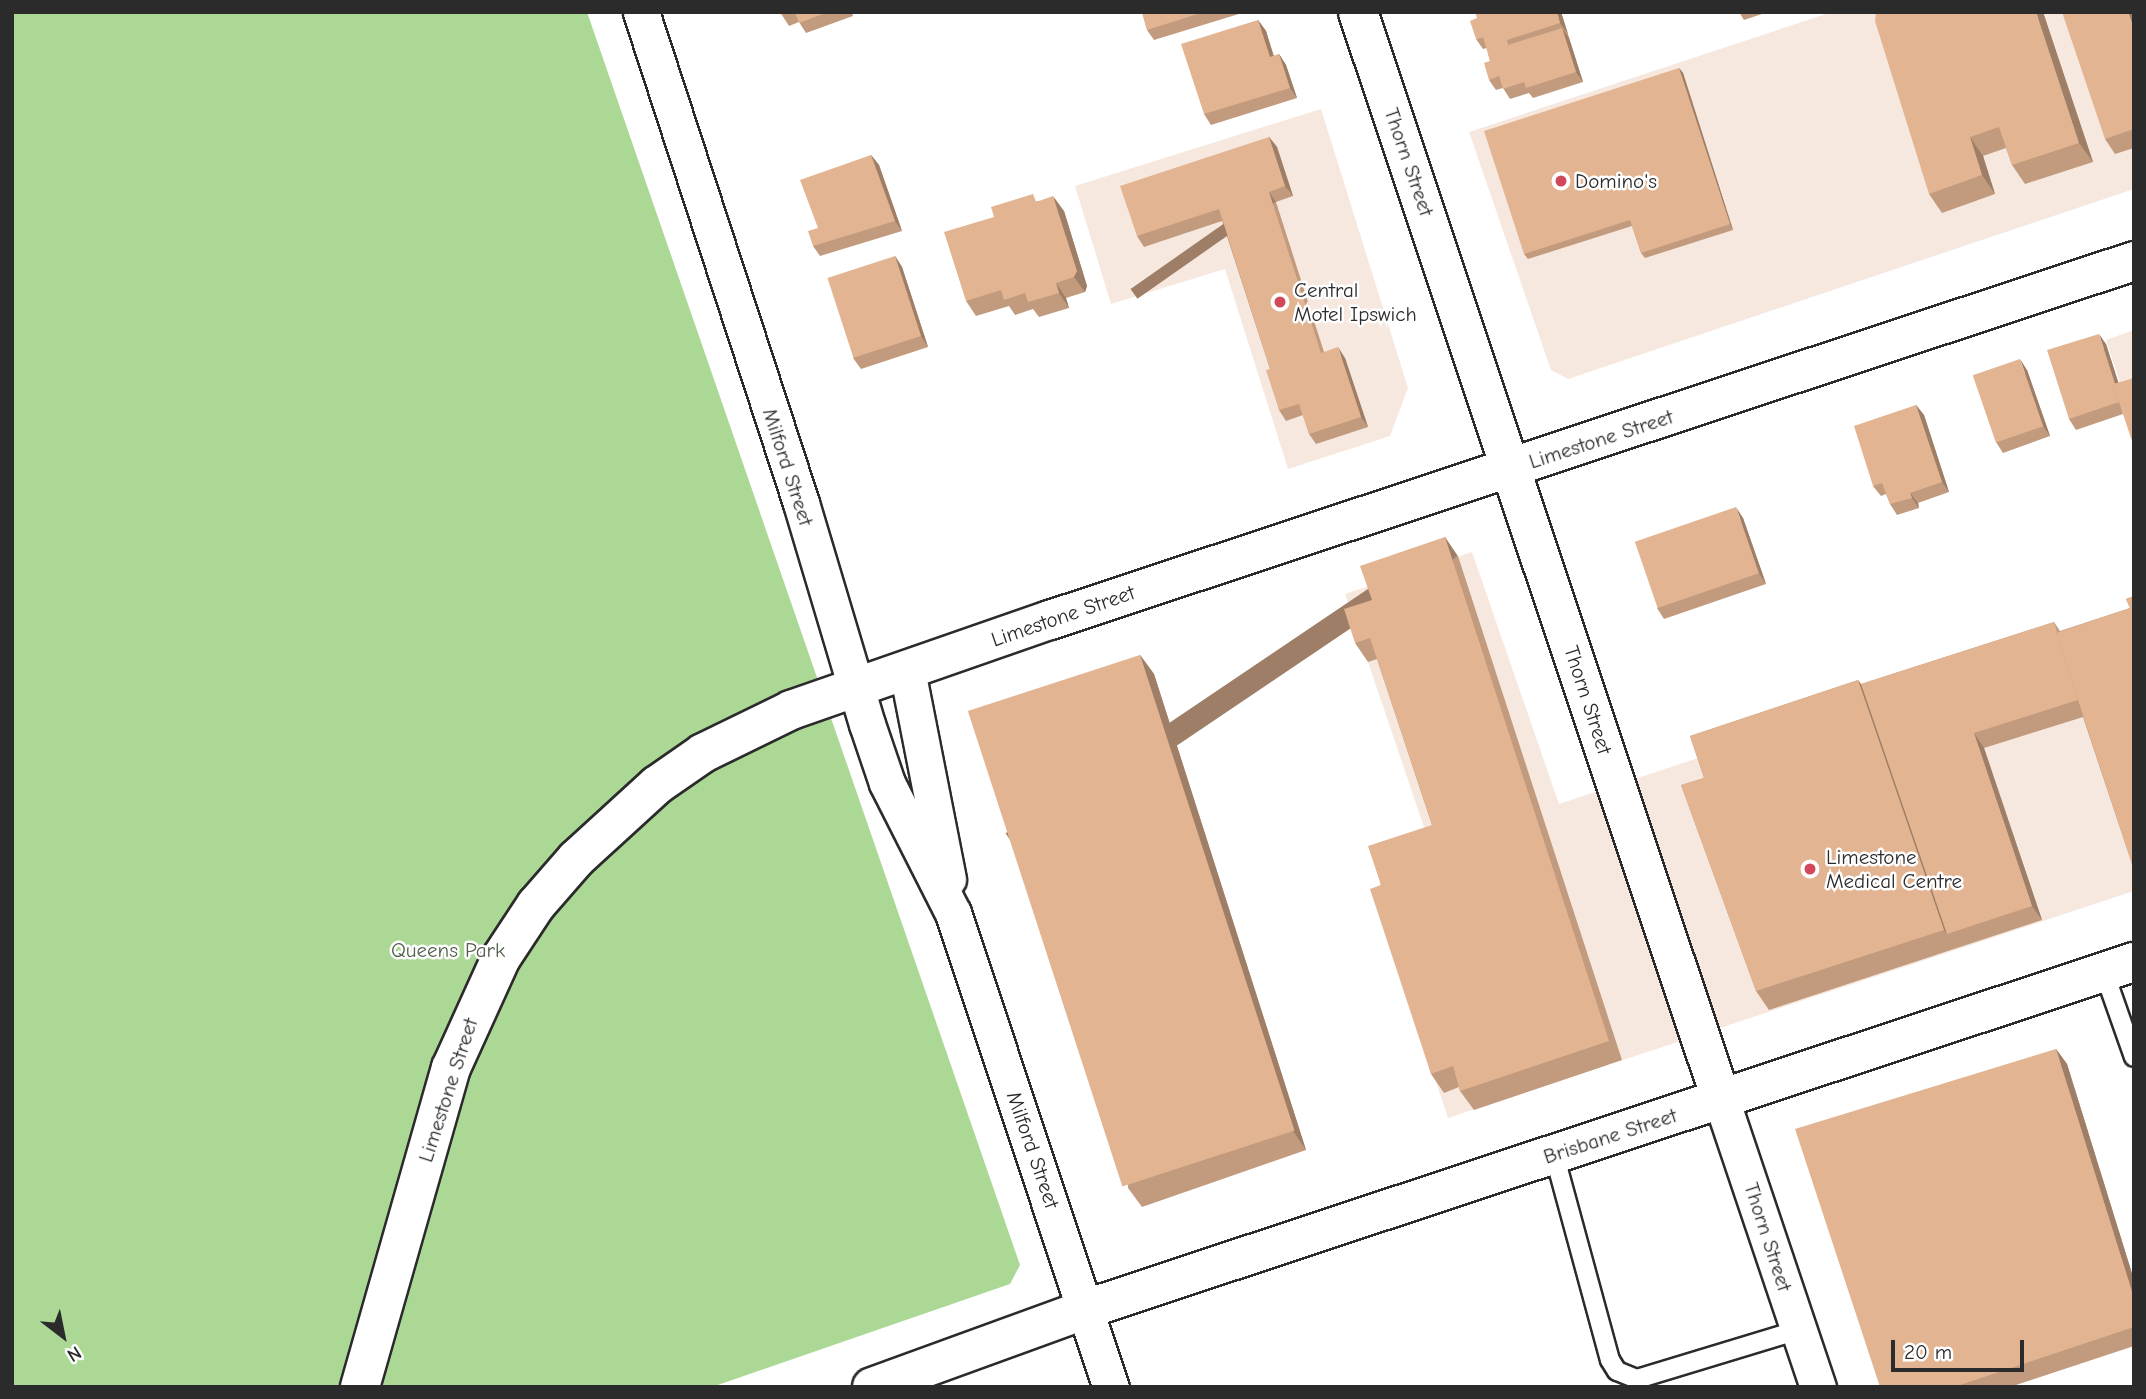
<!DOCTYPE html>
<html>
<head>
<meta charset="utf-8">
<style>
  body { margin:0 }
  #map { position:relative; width:2146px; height:1399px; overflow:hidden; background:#fff; font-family:"Comic Neue",sans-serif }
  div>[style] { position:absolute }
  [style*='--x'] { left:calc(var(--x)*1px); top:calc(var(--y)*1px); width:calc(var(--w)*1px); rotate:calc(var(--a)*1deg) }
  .built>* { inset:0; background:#f6e8de }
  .green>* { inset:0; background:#acd896 }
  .roads { filter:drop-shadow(2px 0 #2b2b2b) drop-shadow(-2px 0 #2b2b2b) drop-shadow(0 2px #2b2b2b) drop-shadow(0 -2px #2b2b2b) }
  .service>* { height:18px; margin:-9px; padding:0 9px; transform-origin:9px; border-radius:9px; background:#fff }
  .minor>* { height:35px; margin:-17.5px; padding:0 17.5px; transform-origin:17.5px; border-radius:17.5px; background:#fff }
  .secondary>* { height:38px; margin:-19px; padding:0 19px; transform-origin:19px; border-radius:19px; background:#fff }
  .primary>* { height:38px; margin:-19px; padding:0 19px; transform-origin:19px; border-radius:19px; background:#fff }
  .wall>* { inset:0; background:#c29b7e }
  .shaded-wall>* { inset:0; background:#9e7e66; transform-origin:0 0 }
  .building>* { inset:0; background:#e2b492; transform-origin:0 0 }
  .dots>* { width:19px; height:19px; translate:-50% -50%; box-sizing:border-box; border:4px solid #fff; border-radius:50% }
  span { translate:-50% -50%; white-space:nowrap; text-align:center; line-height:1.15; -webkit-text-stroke:5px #fff; paint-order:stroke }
  .street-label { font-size:21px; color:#2b2b2b }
  .poi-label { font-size:21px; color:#2b2b2b }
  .left { translate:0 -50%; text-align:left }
  .park-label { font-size:21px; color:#525f4b }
  .frame { position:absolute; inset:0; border:14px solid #2b2b2b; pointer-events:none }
  .north { position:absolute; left:28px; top:1301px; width:70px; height:70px; -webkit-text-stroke:5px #fff; paint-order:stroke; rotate:148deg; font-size:19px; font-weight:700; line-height:28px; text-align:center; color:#2b2b2b }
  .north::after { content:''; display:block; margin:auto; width:24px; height:32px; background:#2b2b2b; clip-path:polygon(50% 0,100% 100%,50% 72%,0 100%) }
  .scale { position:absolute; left:1891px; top:1340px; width:133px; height:32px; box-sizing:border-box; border:4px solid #2b2b2b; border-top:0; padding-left:9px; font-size:21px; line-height:24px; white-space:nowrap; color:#2b2b2b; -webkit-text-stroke:5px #fff; paint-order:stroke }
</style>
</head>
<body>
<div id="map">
  <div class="built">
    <div style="clip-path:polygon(1832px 12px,2134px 12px,2134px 189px,1568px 379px,1551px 370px,1469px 132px)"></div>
    <div style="clip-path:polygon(1321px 109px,1408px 388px,1390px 436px,1288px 469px,1225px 269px,1111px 304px,1075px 186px)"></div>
    <div style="clip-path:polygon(2134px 330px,2134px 425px,2106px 340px)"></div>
    <div style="clip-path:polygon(1472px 552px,1559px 804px,2134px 614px,2134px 891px,1448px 1118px,1377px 904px,1382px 864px,1431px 848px,1345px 594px)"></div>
  </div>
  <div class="green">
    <div style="clip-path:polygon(12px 12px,587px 12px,1020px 1265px,1010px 1284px,712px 1387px,12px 1387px)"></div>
  </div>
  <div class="roads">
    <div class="service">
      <div style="--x:2104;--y:972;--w:90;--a:70.6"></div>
      <div style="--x:1554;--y:1154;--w:213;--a:74.8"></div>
      <div style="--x:1610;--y:1360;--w:13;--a:58"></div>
      <div style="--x:1617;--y:1371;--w:22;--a:22"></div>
      <div style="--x:1637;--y:1379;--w:168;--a:-16.9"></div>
    </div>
    <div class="minor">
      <div style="--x:641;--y:12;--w:516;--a:71.95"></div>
      <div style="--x:801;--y:503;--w:231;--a:73.4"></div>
      <div style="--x:867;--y:724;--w:62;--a:71.3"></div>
      <div style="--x:887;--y:783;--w:146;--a:63.1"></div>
      <div style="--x:953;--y:913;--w:500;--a:71.6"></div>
      <div style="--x:907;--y:670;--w:213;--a:78.9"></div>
      <div style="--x:1721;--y:1099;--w:304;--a:71.4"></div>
    </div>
    <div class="secondary">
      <div style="--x:1358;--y:12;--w:1146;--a:71.53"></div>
    </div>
    <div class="primary">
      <div style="--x:360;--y:1387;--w:332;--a:-74.1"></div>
      <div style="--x:451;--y:1068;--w:121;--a:-65.6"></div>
      <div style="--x:501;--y:958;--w:64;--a:-56.6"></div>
      <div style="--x:536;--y:905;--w:61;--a:-49"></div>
      <div style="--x:576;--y:859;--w:110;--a:-42.4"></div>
      <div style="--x:657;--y:785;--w:56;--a:-34.8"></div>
      <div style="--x:703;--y:753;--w:98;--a:-26"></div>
      <div style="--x:791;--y:710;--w:274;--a:-19.2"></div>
      <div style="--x:1050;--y:620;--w:1142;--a:-18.32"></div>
      <div style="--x:872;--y:1387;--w:228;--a:-20"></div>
      <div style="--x:1086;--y:1309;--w:1104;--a:-18.32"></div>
    </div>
  </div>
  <div class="wall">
    <div style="clip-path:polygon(780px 12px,852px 12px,853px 16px,806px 33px,799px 22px,789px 26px)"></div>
    <div style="clip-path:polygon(1142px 12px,1242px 12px,1242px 13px,1154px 40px,1147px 30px)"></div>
    <div style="clip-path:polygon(1561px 12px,1583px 82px,1533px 98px,1529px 93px,1510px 99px,1503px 88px,1496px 90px,1489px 80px,1490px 61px,1487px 48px,1483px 49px,1476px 39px)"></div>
    <div style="clip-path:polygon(1739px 12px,1768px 12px,1744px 20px)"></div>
    <div style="clip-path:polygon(2043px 12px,2093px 162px,2025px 184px,2012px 165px,2006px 148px,1983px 156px,1995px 194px,1942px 213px,1929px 194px)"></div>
    <div style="clip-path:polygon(2134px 12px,2134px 148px,2115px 154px,2105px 139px)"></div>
    <div style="clip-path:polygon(1258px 20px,1266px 31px,1274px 56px,1279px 54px,1286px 65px,1297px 98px,1211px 125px,1204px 114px)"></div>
    <div style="clip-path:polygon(1679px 68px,1683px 73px,1733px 230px,1645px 258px,1641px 253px,1632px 226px,1528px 259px,1524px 254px)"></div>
    <div style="clip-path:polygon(1269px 137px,1277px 147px,1293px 196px,1276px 202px,1324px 352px,1345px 358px,1368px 427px,1316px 444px,1309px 434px,1303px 415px,1286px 421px,1279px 410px,1270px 369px,1222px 221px,1144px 247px,1137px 236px)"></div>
    <div style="clip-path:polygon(871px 155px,879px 165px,902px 231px,820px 256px,813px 246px,818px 228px)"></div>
    <div style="clip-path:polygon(1038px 201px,1064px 211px,1087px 286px,1085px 292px,1066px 298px,1069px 308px,1039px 317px,1033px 309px,1015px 315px,1009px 306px,976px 316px,966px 301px,994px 217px)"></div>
    <div style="clip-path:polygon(895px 256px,902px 267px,928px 347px,861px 369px,853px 358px)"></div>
    <div style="clip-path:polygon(2106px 344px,2118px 383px,2123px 414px,2076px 430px,2069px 419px)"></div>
    <div style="clip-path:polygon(2027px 370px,2050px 436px,2003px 453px,1996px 442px)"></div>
    <div style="clip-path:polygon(1916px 405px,1924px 415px,1949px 492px,1918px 503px,1919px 508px,1897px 515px,1890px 504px,1886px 494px,1881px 496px,1873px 486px)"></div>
    <div style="clip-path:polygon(1743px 518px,1766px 584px,1664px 619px,1657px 608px)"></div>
    <div style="clip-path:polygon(1458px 556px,1622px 1060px,1474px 1110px,1460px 1091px,1459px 1087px,1444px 1093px,1431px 1074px,1381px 885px,1432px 825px,1377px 659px,1368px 662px,1355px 643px,1372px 600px)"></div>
    <div style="clip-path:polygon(2134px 596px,2134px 870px,2083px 717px,1984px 748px,2042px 920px,1769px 1010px,1756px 991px,1681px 785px,1704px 778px,1690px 736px,1858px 680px,1861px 684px,2054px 622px,2060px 631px,2130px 608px,2126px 599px)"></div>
    <div style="clip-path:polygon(1140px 655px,1154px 674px,1306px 1150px,1142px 1207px,1128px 1188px)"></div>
    <div style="clip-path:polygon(2056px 1049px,2067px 1064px,2134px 1280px,2134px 1346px,2010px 1387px,1880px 1387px)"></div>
  </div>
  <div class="shaded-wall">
    <div style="clip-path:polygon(1557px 12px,1561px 12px,1568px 34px,1560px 23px)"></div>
    <div style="clip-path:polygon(2036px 12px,2043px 12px,2093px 162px,2079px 143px)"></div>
    <div style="clip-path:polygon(2128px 12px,2134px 12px,2134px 29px)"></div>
    <div style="clip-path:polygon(1258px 20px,1266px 31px,1277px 68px,1270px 57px)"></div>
    <div style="clip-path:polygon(1562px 28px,1569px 38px,1583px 82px,1576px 72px)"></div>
    <div style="clip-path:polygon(1279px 54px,1286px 65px,1297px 98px,1290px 88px)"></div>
    <div style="clip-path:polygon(1679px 68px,1683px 73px,1733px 230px,1730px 224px)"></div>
    <div style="clip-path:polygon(1269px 137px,1277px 147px,1293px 196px,1285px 186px)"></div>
    <div style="clip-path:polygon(1970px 137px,1983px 156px,1995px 194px,1982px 175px)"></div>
    <div style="clip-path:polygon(871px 155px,879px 165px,902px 231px,895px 221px)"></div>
    <div style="left:1269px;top:192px;width:12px;height:169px;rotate:55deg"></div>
    <div style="clip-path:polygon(1053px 196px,1064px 211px,1087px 286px,1085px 292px,1074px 277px)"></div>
    <div style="clip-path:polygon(895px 256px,902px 267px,928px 347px,921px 336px)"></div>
    <div style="clip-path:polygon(1056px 283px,1066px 298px,1069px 308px,1059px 293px)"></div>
    <div style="clip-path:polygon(2099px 334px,2106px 344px,2128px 412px,2121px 402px)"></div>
    <div style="clip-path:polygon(1338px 347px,1345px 358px,1368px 427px,1361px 417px)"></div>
    <div style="clip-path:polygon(2020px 359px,2027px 370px,2050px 436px,2043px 426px)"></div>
    <div style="clip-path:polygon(1916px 405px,1924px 415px,1949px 492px,1942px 482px)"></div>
    <div style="clip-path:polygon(1910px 493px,1918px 503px,1919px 508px,1912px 498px)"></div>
    <div style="clip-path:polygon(1736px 507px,1743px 518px,1766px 584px,1759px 573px)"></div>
    <div style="left:1445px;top:537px;width:23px;height:530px;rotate:56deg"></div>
    <div style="clip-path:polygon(1140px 655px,1154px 674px,1306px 1150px,1293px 1131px)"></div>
    <div style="clip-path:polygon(1858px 680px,1871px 699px,1947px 934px,1944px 930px)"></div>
    <div style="clip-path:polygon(1974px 733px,1984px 748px,2042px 920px,2032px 906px)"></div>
    <div style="clip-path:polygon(2056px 1049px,2067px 1064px,2134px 1280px,2134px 1298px)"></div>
  </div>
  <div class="building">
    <div style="clip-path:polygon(780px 12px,790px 12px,781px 15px)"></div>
    <div style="clip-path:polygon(795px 12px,828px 12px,799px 23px)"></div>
    <div style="clip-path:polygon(1142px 12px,1204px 12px,1147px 30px)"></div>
    <div style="clip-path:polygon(1475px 12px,1557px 12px,1560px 23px,1507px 40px,1508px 45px,1562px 28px,1576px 72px,1526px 88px,1524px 82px,1503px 89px,1499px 76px,1489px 80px,1484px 63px,1490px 61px,1483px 37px,1476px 39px,1470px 21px,1477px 18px)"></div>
    <div style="clip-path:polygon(1876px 12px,2036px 12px,2079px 143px,2012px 165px,1999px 127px,1970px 137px,1982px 175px,1929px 194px,1875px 21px)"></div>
    <div style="clip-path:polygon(2062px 12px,2128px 12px,2134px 29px,2134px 129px,2105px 139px)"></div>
    <div style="clip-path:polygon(1258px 20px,1270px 57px,1279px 54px,1290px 88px,1204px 114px,1181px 44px)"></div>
    <div style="clip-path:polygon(1679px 68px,1730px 224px,1641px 253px,1630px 220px,1524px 254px,1484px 131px)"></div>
    <div style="clip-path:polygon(1269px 137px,1285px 186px,1269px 192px,1321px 353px,1338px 347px,1361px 417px,1309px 434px,1299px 404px,1279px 410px,1266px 370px,1270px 369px,1219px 209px,1137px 236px,1120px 186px)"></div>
    <div style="clip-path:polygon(871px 155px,895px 221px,813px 246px,808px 231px,818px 228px,800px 180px)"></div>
    <div style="clip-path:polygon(1033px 194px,1036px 202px,1053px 196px,1077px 271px,1074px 277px,1056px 283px,1059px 293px,1028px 302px,1025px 293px,1004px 300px,1001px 290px,966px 301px,944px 232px,994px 217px,991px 207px)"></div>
    <div style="left:895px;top:256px;width:84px;height:71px;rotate:72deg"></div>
    <div style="clip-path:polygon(2099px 334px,2115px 384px,2113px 384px,2119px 402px,2069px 419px,2047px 350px)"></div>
    <div style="left:2020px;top:359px;width:71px;height:50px;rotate:71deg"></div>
    <div style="clip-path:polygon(2134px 378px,2134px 447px,2113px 384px)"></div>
    <div style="clip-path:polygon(1916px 405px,1942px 482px,1910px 493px,1912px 498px,1890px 504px,1882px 483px,1873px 486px,1854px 426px)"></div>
    <div style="left:1736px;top:507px;width:70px;height:107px;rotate:71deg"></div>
    <div style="clip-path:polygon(1445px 537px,1609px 1041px,1460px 1091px,1453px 1066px,1431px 1074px,1370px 889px,1381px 885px,1368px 846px,1432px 825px,1370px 638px,1355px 643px,1344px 609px,1372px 600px,1360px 566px)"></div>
    <div style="clip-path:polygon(2134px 596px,2134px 870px,2056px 633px,2130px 608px,2126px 599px)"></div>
    <div style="clip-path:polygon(2054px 622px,2057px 632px,2056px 633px,2078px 700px,1974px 733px,2032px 906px,1947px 934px,1861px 684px)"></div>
    <div style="left:1140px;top:655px;width:500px;height:181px;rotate:72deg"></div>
    <div style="clip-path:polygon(1858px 680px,1944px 930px,1756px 991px,1681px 785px,1704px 778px,1690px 736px)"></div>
    <div style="clip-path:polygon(2056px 1049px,2134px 1298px,2134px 1327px,1954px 1387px,1880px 1387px,1795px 1129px)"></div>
  </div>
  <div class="dots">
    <div style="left:1561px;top:181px;background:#d1495b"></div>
    <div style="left:1280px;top:302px;background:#d1495b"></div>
    <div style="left:1810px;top:869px;background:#d1495b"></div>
  </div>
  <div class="street-label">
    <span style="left:1409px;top:162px;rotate:71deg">Thorn Street</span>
    <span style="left:1601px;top:439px;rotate:-18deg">Limestone Street</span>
    <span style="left:788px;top:467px;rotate:72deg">Milford Street</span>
    <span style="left:1063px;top:616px;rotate:-19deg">Limestone Street</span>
    <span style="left:1588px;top:700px;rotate:72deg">Thorn Street</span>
    <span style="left:448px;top:1090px;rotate:-72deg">Limestone Street</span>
    <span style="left:1610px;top:1136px;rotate:-18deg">Brisbane Street</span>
    <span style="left:1033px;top:1150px;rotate:71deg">Milford Street</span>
    <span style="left:1768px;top:1237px;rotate:72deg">Thorn Street</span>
  </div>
  <div class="poi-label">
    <span class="left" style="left:1575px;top:181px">Domino's</span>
    <span class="left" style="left:1294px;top:302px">Central<br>Motel Ipswich</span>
    <span class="left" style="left:1826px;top:869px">Limestone<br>Medical Centre</span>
  </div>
  <div class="park-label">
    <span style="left:448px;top:950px">Queens Park</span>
  </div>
  <div class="frame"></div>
  <div class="north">N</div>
  <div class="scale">20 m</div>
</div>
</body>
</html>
